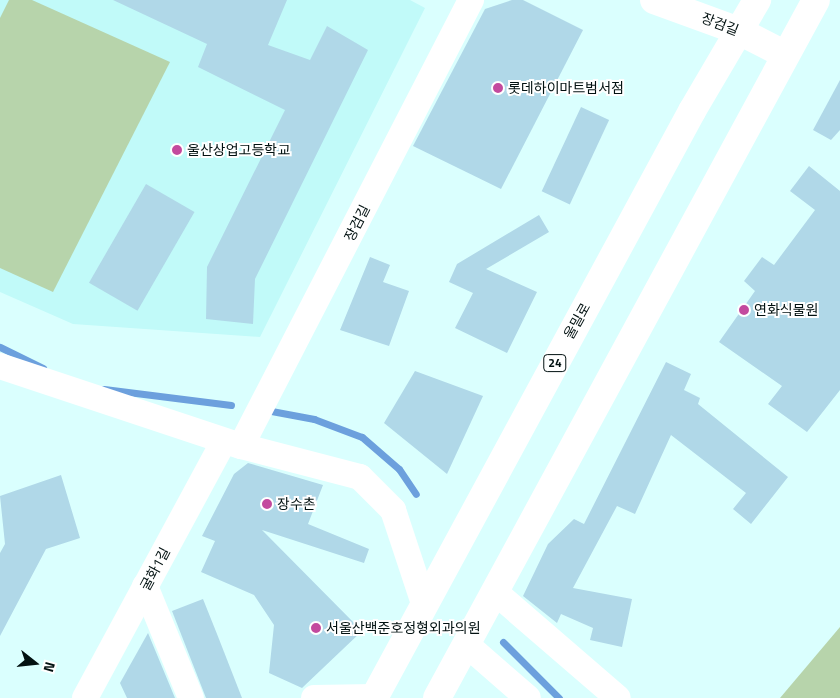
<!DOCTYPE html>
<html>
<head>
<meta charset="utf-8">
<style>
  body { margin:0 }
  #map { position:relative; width:840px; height:698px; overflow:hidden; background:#dafffe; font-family:"Titillium Web","Noto Sans KR",sans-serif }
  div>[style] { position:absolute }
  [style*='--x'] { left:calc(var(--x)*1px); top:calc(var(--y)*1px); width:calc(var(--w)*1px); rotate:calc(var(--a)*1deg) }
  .built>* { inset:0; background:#c1faf9 }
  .green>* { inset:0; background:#b7d4ab }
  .stream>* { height:7px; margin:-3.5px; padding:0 3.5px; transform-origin:3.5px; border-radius:3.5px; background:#6ca0dd }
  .building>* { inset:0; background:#b0d8e8; transform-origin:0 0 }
  .minor>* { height:26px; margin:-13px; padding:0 13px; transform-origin:13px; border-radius:13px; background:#fff }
  .secondary>* { height:28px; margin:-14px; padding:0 14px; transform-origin:14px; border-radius:14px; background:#fff }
  .primary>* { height:28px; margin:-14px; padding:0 14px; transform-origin:14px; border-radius:14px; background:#fff }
  .dots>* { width:14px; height:14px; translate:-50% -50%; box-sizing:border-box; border:2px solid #fff; border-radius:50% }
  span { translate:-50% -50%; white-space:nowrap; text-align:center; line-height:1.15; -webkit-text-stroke:4px #fff; paint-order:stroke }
  .shield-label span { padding:1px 4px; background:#fff; border:1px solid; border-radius:4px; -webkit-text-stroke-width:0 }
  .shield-label { font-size:12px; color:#021111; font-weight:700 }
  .street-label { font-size:14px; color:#021111 }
  .poi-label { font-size:14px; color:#021111 }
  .left { translate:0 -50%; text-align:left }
  .north { position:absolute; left:10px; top:638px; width:50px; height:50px; -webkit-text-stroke:4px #fff; paint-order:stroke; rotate:106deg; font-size:14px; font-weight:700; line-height:20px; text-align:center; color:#021111 }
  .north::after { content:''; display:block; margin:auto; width:18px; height:22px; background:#021111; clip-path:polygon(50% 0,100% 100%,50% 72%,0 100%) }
</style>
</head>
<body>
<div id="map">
  <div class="built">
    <div style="clip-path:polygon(0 0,410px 0,425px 8px,260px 337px,73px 324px,0 292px)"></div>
  </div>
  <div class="green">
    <div style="clip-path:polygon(9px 0,32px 0,170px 62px,53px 292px,0 268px,0 18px)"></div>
    <div style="clip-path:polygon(840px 627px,840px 698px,780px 698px)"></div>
  </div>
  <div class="stream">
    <div style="--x:0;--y:347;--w:48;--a:26"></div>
    <div style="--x:104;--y:389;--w:128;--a:7.2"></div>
    <div style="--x:266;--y:410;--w:49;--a:10.6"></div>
    <div style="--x:314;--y:419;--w:51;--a:20.6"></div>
    <div style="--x:362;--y:437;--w:49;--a:40.9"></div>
    <div style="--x:399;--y:469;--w:30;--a:56"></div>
    <div style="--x:503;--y:642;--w:79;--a:45"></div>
  </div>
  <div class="building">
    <div style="clip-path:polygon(113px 0,287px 0,268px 45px,310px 60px,327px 26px,368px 50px,255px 279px,253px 324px,206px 319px,207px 267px,285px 110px,198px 67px,207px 44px)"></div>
    <div style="clip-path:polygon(512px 0,523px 0,583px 30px,501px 189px,413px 146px,485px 9px)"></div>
    <div style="clip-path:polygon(840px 80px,840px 130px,831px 140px,813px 130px)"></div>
    <div style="left:581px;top:107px;width:31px;height:93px;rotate:25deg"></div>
    <div style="clip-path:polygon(809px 166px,840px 191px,840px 390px,807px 432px,768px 404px,782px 386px,719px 342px,755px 291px,744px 281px,762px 257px,774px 265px,815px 210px,790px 191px)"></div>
    <div style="left:146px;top:184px;width:56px;height:114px;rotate:30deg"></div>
    <div style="clip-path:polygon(539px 215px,549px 232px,486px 269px,537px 292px,507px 353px,455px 328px,473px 293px,449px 282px,457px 264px)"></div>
    <div style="clip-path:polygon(370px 257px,390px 265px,383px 282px,409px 291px,389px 346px,340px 330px)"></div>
    <div style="clip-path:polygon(666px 362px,691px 374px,684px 390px,700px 398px,698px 404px,788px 477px,751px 524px,733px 509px,746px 493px,671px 435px,635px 514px,617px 506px,573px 588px,632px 599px,622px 647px,590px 640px,593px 628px,561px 614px,557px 623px,523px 596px,548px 544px,574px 519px,584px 524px)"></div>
    <div style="clip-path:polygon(415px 371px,483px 396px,447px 474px,384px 423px)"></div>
    <div style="clip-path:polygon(248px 463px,323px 485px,308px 524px,369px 549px,364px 563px,262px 530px,362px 631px,302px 688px,269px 673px,274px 625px,254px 595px,201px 572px,215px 541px,202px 536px,234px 474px)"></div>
    <div style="clip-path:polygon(61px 475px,80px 538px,46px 549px,0 636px,0 553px,5px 544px,0 496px)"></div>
    <div style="clip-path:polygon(203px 599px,217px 634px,242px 698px,206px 698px,172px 611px)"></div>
    <div style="clip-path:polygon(148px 633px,175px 698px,127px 698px,120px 683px)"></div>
  </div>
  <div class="minor">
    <div style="--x:0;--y:366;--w:254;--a:18.4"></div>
    <div style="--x:241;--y:446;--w:123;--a:14.6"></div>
    <div style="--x:360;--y:477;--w:47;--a:45"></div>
    <div style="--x:393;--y:510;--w:99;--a:71.7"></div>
    <div style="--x:241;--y:446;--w:502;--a:-62.72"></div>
    <div style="--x:145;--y:586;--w:121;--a:67.7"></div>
    <div style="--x:495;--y:592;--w:162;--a:40.8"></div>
    <div style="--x:466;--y:644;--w:82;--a:41.1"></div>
    <div style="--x:85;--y:698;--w:292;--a:-61.6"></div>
    <div style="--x:314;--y:698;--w:61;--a:-0.9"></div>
  </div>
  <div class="secondary">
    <div style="--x:654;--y:0;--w:90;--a:20"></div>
    <div style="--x:739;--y:31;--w:51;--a:27.1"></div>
  </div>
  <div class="primary">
    <div style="--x:374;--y:698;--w:668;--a:-61.55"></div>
    <div style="--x:692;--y:111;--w:129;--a:-59.6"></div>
    <div style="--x:437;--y:698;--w:794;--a:-61.5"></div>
  </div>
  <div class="dots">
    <div style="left:498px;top:88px;background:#c34a9e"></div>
    <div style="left:177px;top:150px;background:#c34a9e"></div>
    <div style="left:744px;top:310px;background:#c34a9e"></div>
    <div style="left:267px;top:504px;background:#c34a9e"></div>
    <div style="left:316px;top:628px;background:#c34a9e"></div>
  </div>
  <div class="shield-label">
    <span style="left:555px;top:363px">24</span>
  </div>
  <div class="street-label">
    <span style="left:720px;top:24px;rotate:21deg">장검길</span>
    <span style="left:357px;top:223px;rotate:-63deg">장검길</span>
    <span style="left:577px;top:321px;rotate:-61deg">울밀로</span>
    <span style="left:155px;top:569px;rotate:-62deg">굴화1길</span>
  </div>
  <div class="poi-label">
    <span class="left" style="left:508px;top:88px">롯데하이마트범서점</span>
    <span class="left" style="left:187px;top:150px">울산상업고등학교</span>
    <span class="left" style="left:754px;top:310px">연화식물원</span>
    <span class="left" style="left:277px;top:504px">장수촌</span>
    <span class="left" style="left:326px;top:628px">서울산백준호정형외과의원</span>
  </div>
  <div class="north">N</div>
</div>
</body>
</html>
